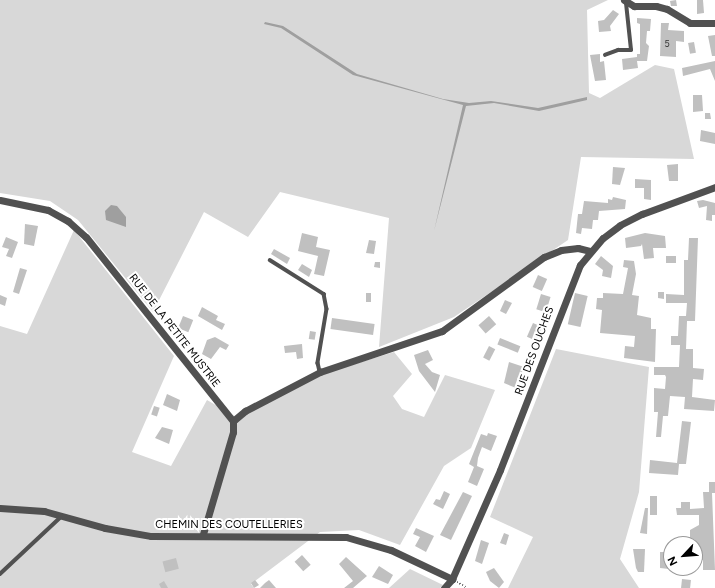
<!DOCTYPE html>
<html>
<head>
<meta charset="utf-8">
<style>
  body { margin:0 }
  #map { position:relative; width:715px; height:588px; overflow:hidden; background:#fff; font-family:Figtree,sans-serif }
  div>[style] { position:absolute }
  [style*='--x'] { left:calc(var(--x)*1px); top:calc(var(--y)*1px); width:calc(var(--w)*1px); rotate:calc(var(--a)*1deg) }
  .green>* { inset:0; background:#d8d8d8 }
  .water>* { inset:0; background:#9f9f9f }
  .building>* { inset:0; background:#c0c0c0; transform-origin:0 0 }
  .path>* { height:1.5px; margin-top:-0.75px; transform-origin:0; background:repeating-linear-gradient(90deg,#737373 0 1px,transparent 0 3px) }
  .lane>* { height:3.5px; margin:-1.75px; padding:0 1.75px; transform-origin:1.75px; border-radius:1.75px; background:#515151 }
  .street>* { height:7px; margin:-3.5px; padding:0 3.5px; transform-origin:3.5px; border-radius:3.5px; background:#515151 }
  span { translate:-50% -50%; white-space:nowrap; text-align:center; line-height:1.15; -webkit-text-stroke:4px #fff; paint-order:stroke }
  .number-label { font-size:9px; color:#303030 }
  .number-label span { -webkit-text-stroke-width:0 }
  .street-label { font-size:11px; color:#000 }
  .north { position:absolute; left:663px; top:536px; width:40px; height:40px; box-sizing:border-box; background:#fff; border:1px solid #999; border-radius:50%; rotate:244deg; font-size:11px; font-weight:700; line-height:16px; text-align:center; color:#000 }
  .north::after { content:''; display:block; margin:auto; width:14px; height:18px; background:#000; clip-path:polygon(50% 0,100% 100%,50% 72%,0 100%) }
</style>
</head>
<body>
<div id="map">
  <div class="green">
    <div style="clip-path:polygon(0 0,608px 0,587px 10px,589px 93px,600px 98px,655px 65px,674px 69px,694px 159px,581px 157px,568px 240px,454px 317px,379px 347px,389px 218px,280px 192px,248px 237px,204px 212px,153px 312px,78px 220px,50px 201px,0 193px)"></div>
    <div style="clip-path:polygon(74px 230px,174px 356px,132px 452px,171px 466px,207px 400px,238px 418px,316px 376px,394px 352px,412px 374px,393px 396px,402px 409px,424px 417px,445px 375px,495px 390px,471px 448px,444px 466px,400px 545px,359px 530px,320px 532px,251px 584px,254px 588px,0 588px,0 326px,27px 334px)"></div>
    <div style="clip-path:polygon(556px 349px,649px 367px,639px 492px,620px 559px,639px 588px,508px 588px,533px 537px,490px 517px)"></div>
    <div style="clip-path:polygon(410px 569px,443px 585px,440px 588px,389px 588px)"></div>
  </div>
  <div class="water">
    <div style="clip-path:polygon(265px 22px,283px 26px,357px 74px,443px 99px,469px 103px,491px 101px,538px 108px,587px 97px,587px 100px,539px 111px,494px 103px,466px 106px,434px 231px,463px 105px,353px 75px,281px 28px,264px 24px)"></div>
    <div style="clip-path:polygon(111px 205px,117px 206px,126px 217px,126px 227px,106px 220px,105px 211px)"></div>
  </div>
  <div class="building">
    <div style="clip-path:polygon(676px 0,677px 6px,671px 6px,670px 1px)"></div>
    <div style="clip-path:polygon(697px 0,703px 0,704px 13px,697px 14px)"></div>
    <div style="clip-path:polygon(613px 10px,619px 14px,610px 26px,611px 31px,599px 32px,598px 21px,604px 20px)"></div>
    <div style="clip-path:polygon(637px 18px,651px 19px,650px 31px,647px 31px,646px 43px,649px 46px,647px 61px,637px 61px,638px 68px,623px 70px,622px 59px,637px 57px,637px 54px,640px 54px,640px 24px,637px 23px)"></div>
    <div style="clip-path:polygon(661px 23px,669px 23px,668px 30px,684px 31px,684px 42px,676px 41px,676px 57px,660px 56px)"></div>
    <div style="clip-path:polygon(715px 35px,715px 56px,712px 56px,708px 36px)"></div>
    <div style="left:694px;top:42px;width:11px;height:6px;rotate:80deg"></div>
    <div style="clip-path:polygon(600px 54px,600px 62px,604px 61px,606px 80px,595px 81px,590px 55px)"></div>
    <div style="clip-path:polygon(715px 61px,715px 81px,710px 69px,683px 76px,682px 68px)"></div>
    <div style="clip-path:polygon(693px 95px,702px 95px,703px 111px,693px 112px)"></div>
    <div style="clip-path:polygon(705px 113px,710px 113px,711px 119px,705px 119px)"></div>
    <div style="clip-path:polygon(701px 130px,715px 133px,715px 144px,700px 141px)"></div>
    <div style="clip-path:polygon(678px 164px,678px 181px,669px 181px,667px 165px)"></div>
    <div style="clip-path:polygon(613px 167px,625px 168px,620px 185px,612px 184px)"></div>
    <div style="clip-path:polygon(635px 179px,651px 180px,651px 200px,644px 199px,644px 188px,635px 188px)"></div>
    <div style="clip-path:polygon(613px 197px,626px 200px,625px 209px,599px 211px,598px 220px,593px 220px,592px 229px,582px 228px,581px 234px,576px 233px,578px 214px,582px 214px,584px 201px,608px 203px,608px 199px,612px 200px)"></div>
    <div style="clip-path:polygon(703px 200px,715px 203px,715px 215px,712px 215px,712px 221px,706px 220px,707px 206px,699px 208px,697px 201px)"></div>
    <div style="clip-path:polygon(25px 224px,38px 226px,34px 246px,24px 244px)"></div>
    <div style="clip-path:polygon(302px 233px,318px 237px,316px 247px,330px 250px,324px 276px,314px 274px,318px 256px,298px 251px)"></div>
    <div style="clip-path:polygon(645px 233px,665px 236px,666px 248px,653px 248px,654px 258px,644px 259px,642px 244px,641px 246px,626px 248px,625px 238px)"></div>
    <div style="clip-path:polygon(6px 237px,18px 242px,12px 258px,6px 256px,9px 249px,2px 247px)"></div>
    <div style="clip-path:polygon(689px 238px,698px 238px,695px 321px,687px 321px,686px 349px,693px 349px,693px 368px,704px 369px,703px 380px,693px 379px,692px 397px,715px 400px,714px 411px,684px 409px,685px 397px,670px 396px,668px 416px,663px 416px,661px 437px,656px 437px,658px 412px,654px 412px,654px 388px,665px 389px,666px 377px,665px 375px,654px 375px,654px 367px,679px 367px,680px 345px,671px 345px,671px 336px,678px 336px,679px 316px,686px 316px,687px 303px,666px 303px,666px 294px,684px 295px,684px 260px,688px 260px)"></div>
    <div style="clip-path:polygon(369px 240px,376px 241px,374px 254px,366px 253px)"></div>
    <div style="clip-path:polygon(274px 249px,290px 258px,287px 264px,271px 254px)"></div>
    <div style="clip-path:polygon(601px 256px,613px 266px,611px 278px,602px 276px,603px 270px,595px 264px)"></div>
    <div style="left:666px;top:256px;width:10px;height:7px"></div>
    <div style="clip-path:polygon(624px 260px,634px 261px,636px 274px,632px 295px,639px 296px,637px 315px,651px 318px,651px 329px,656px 329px,655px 362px,624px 358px,625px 346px,634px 347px,635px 336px,600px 333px,602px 310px,596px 309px,597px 298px,603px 298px,603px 293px,623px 294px,628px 268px,623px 267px)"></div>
    <div style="clip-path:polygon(375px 262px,380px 262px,380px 268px,374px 267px)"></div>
    <div style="clip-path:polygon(302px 264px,312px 270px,309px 277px,298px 270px)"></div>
    <div style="clip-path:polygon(20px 268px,27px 270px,19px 294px,13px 292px)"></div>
    <div style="left:538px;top:275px;width:10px;height:13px;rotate:24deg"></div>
    <div style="clip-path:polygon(658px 292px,664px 292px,664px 299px,658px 298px)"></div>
    <div style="left:366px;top:293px;width:5px;height:9px"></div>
    <div style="left:575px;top:293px;width:13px;height:32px;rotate:13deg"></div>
    <div style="left:541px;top:294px;width:10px;height:16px;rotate:17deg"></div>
    <div style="clip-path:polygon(0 295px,7px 298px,5px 306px,0 304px)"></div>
    <div style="clip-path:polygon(505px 300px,512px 303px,506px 314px,500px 311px)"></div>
    <div style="clip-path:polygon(202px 307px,218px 316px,216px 320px,225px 324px,222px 330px,198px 316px)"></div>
    <div style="left:183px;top:316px;width:11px;height:13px;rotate:22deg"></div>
    <div style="left:489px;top:316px;width:11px;height:14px;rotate:49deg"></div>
    <div style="left:332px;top:318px;width:43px;height:11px;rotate:8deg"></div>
    <div style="left:533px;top:323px;width:10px;height:15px;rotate:24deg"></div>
    <div style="left:310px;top:331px;width:6px;height:8px;rotate:9deg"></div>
    <div style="clip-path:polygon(215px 337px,229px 345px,226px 350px,220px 347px,211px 359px,202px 354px,207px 340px)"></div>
    <div style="left:500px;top:338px;width:22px;height:7px;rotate:22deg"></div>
    <div style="clip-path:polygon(302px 344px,303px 358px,297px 359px,296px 352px,285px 353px,284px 346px)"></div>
    <div style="left:489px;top:346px;width:7px;height:13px;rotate:27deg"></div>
    <div style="clip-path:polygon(428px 350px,433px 360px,425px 364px,432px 372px,440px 375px,435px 392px,419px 371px,414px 355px)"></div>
    <div style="clip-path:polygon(509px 362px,524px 367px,516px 388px,504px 383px)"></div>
    <div style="clip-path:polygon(167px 394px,180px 400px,177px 411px,163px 405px)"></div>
    <div style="left:154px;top:406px;width:6px;height:9px;rotate:18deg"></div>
    <div style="clip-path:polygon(682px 421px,691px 422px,686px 464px,679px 464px,678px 475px,649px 473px,650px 460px,677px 463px)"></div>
    <div style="clip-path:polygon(162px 427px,173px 430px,169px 444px,155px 438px)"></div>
    <div style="clip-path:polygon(488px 433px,497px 436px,491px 451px,482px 447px,478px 458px,477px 466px,484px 469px,477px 486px,468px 482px,474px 467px,469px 464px,481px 434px,487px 436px)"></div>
    <div style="clip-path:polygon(709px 482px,715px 482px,715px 493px,712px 493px,715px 570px,703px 570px,703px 560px,695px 560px,695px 540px,690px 538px,690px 530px,699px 525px,699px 515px,677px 515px,676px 508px,681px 508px,681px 502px,690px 502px,690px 509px,704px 508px,703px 492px,709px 492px)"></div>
    <div style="clip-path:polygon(444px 491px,450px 494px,443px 509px,433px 504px,436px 499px,440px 500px)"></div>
    <div style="clip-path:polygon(463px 492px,472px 496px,451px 540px,440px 535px)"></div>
    <div style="left:650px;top:496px;width:7px;height:19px"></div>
    <div style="clip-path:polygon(645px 508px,648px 508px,647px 534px,640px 533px)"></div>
    <div style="clip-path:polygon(416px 528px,434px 536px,426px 552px,415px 546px,420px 537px,413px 534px)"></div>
    <div style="clip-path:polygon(504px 533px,509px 535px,506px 545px,500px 543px)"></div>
    <div style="clip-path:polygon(481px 540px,489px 543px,482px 564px,475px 561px)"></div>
    <div style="clip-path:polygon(633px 549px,645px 549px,644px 572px,638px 572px,636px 568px)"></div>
    <div style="clip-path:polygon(660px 552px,670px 552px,669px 569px,660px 568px)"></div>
    <div style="left:302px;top:555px;width:13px;height:10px;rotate:48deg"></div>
    <div style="clip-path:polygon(346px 557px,367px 576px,353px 588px,344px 588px,353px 581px,339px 564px)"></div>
    <div style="left:176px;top:558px;width:11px;height:14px;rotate:75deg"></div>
    <div style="clip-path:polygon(379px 566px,393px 575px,388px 584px,372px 577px)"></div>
    <div style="clip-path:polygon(494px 568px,504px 582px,499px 588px,490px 581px,486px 572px)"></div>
    <div style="left:682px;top:579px;width:9px;height:9px;rotate:6deg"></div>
    <div style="clip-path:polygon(255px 580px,259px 585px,254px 588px,251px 583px)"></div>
    <div style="clip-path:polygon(269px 580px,276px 588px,260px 588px,265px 583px)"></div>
    <div style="clip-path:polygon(164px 581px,168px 588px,161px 588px,159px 584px)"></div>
  </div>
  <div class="path">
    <div style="--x:457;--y:582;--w:12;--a:31"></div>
  </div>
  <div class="lane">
    <div style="--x:605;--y:55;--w:14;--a:-21"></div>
    <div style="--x:618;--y:50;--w:13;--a:0"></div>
    <div style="--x:631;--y:50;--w:47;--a:-96.1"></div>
    <div style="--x:270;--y:260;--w:64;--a:32.2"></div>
    <div style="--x:324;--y:294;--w:15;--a:79"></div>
    <div style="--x:327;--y:309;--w:55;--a:99.5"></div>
    <div style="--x:318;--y:363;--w:9;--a:77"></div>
    <div style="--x:0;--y:574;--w:85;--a:-43.1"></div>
  </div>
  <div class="street">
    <div style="--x:624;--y:0;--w:12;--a:31"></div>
    <div style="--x:634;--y:6;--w:22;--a:0"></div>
    <div style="--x:656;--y:6;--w:11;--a:15"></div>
    <div style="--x:667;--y:9;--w:27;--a:31"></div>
    <div style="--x:690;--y:23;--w:25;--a:0"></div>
    <div style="--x:0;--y:200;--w:49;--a:11.8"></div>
    <div style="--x:48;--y:210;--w:23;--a:29"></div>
    <div style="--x:68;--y:221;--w:24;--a:42"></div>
    <div style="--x:86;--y:237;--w:236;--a:51.4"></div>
    <div style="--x:233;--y:421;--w:11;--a:90"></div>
    <div style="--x:233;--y:432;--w:106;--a:106.4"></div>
    <div style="--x:233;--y:421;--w:16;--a:-40"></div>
    <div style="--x:245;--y:411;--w:85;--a:-27.5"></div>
    <div style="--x:320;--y:372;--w:129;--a:-18.6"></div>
    <div style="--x:442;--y:331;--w:126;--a:-36"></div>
    <div style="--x:544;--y:257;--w:18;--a:-22"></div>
    <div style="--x:561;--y:250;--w:17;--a:-7"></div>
    <div style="--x:578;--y:248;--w:12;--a:14"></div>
    <div style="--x:0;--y:508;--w:44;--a:3.9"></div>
    <div style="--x:44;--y:511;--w:63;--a:15.6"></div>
    <div style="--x:105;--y:528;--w:47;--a:9.9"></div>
    <div style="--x:151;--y:536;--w:195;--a:0.3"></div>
    <div style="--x:346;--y:537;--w:47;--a:16.1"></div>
    <div style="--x:391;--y:550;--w:68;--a:25.4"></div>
    <div style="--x:444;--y:588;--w:12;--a:-48"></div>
    <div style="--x:452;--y:579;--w:119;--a:-66.2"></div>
    <div style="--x:500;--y:470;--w:220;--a:-68.7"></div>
    <div style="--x:580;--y:265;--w:35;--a:-50"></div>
    <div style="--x:603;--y:238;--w:21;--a:-37"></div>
    <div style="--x:620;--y:225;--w:25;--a:-27"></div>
    <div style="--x:642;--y:214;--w:78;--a:-20.3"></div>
  </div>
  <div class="number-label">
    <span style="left:667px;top:44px">5</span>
  </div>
  <div class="street-label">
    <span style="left:174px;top:331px;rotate:52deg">RUE DE LA PETITE MUSTRIE</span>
    <span style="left:535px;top:351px;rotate:-70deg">RUE DES OUCHES</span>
    <span style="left:229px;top:525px">CHEMIN DES COUTELLERIES</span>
  </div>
  <div class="north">N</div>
</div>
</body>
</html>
